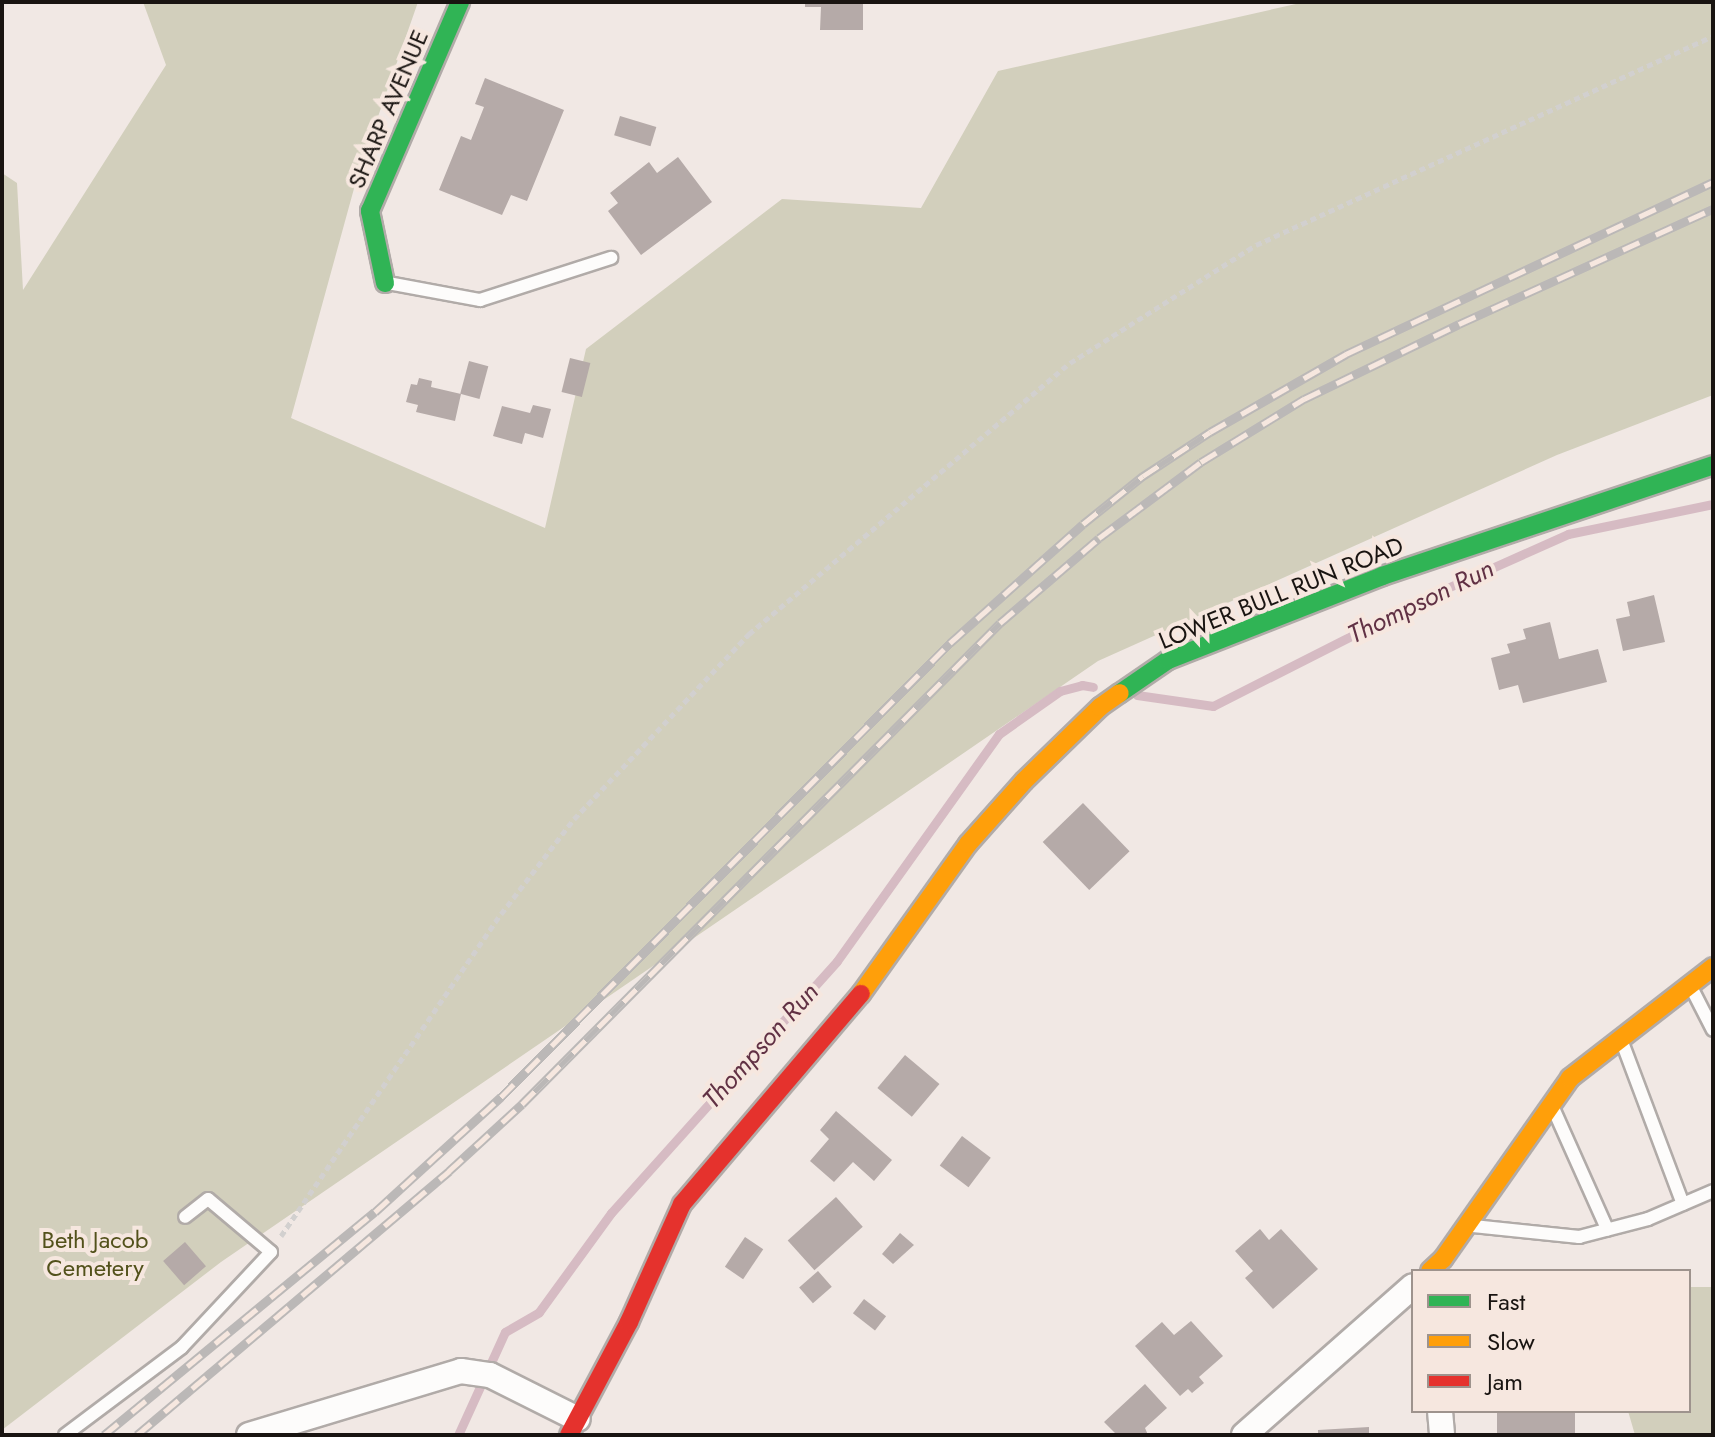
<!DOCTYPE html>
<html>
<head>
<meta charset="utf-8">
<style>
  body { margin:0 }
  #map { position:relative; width:1715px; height:1437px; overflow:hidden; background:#f1e8e4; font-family:Jost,sans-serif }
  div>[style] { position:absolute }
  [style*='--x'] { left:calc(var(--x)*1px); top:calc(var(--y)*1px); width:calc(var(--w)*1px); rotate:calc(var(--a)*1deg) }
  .green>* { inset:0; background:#d2cfbc }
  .stream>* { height:9px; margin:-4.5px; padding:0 4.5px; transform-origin:4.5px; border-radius:4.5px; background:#d6bbc3 }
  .building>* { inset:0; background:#b5aaa8; transform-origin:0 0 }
  .path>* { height:5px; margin-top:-2.5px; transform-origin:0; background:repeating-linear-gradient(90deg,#d2d0cf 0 6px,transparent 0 10px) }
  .roads { filter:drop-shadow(2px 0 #b1aba8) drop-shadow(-2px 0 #b1aba8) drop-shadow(0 2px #b1aba8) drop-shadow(0 -2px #b1aba8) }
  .lane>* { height:12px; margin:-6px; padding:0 6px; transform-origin:6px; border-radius:6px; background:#fdfcfb }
  .street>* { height:24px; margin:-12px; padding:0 12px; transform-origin:12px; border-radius:12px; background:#fdfcfb }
  .fast>* { height:18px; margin:-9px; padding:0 9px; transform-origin:9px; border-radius:9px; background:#30b455 }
  .slow>* { height:18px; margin:-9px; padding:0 9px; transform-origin:9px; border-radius:9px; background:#ff9f0a }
  .jam>* { height:18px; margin:-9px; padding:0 9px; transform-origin:9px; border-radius:9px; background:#e5322d }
  .rail>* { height:9px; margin-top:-4.5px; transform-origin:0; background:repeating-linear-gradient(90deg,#f6e7df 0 18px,#bbb8b7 0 36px); box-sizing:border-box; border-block:2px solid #bbb8b7 }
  span { translate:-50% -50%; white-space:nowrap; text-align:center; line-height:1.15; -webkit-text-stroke:8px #f6e7df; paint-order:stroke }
  .street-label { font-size:24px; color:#191411 }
  .park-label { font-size:24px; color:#52511b }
  .water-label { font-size:26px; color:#613144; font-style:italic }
  .frame { position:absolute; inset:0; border:4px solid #191411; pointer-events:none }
  .legend { position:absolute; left:1411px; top:1269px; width:280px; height:144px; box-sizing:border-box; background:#f6e7df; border:2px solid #9e938d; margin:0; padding:10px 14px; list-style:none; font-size:24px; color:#191411 }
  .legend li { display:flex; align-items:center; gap:16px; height:40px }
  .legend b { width:40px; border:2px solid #9e938d }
</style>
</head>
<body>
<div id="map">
  <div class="green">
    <div style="clip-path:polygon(143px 2px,418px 2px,358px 174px,291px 418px,545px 528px,586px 349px,782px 199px,921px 208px,998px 71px,1305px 2px,1713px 2px,1713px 395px,1557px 455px,1098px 661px,221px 1262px,2px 1430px,2px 173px,17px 183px,23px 290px,166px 65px)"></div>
    <div style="clip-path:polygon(1689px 1287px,1713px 1287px,1713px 1435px,1635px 1435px,1628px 1411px,1689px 1411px)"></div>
  </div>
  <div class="stream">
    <div style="--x:1137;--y:695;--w:77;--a:8.2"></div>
    <div style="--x:1213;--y:706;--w:250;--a:-26.9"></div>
    <div style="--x:1436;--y:593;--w:145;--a:-24.1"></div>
    <div style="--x:1568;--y:534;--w:148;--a:-11.7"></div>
    <div style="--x:458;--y:1435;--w:113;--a:-65.5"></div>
    <div style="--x:505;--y:1332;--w:39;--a:-30"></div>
    <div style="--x:539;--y:1312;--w:122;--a:-54"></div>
    <div style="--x:611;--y:1213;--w:338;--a:-48.1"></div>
    <div style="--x:837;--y:961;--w:279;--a:-54.5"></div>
    <div style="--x:999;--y:734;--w:75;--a:-35.2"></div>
    <div style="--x:1060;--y:691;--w:23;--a:-15"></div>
    <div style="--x:1082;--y:685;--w:11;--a:10"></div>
  </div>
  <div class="building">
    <div style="clip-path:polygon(805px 2px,863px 2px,863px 30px,820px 30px,821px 7px,805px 7px)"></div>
    <div style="clip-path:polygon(485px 78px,564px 110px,527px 201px,511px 195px,502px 215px,439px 190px,461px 136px,471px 140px,484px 107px,475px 104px)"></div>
    <div style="left:620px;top:116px;width:38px;height:20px;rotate:17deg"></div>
    <div style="clip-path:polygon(678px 157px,712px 202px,641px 255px,608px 211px,618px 203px,610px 193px,649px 162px,657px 173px)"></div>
    <div style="left:570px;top:358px;width:21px;height:35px;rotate:14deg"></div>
    <div style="left:469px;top:361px;width:20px;height:34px;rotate:15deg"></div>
    <div style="clip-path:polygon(419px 378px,432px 381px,431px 387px,461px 394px,455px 421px,416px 412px,418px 405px,406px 402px,411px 384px,417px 385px)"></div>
    <div style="clip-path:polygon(533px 405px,551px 409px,543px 438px,525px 433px,522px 444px,493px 436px,502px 406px,530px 413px)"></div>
    <div style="clip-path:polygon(1654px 595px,1665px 642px,1623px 651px,1616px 619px,1630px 616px,1627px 602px)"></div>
    <div style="clip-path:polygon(1550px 622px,1559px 659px,1598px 649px,1607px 682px,1523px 703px,1518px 685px,1499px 690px,1491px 658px,1510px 653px,1507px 644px,1526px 639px,1523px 629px)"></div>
    <div style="left:1083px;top:803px;width:67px;height:56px;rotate:46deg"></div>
    <div style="left:905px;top:1055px;width:45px;height:43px;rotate:40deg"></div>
    <div style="clip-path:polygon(836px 1111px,892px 1160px,874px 1181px,853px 1162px,834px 1182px,810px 1161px,829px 1139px,820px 1130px)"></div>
    <div style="left:962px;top:1136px;width:36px;height:37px;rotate:37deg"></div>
    <div style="left:836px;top:1197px;width:40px;height:65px;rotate:48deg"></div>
    <div style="clip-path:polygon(1260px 1229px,1269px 1240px,1281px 1229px,1318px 1269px,1273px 1309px,1245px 1278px,1253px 1271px,1235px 1251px)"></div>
    <div style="clip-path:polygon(900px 1233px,914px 1245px,893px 1264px,882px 1254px)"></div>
    <div style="left:745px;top:1237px;width:22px;height:36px;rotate:34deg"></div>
    <div style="left:185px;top:1242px;width:32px;height:29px;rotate:49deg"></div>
    <div style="left:818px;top:1271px;width:21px;height:25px;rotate:49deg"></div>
    <div style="left:864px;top:1299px;width:28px;height:18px;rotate:38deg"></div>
    <div style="clip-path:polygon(1191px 1321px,1223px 1356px,1199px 1377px,1204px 1383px,1192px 1393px,1188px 1389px,1180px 1396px,1135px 1346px,1162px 1322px,1174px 1335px)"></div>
    <div style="clip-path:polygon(1145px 1384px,1167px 1408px,1145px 1428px,1148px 1435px,1117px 1435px,1104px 1422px)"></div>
    <div style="left:1497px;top:1411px;width:78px;height:24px"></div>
    <div style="clip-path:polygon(1369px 1427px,1369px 1435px,1318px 1435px,1318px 1430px)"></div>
  </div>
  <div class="path">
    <div style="--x:281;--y:1236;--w:390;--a:-55.7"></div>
    <div style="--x:501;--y:914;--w:120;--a:-52.5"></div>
    <div style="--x:574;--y:819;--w:255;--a:-46.6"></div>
    <div style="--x:749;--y:634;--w:420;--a:-40.2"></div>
    <div style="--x:1070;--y:363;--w:220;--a:-32.4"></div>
    <div style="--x:1256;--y:245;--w:503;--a:-24.58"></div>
  </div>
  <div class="roads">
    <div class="lane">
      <div style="--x:388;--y:283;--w:94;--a:10.5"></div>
      <div style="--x:480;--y:300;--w:138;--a:-17.8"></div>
      <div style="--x:1691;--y:987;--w:48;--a:62.9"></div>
      <div style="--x:1622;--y:1042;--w:173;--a:69.4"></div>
      <div style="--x:1553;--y:1108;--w:133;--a:65.9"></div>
      <div style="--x:1473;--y:1226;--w:107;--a:5.9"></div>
      <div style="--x:1579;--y:1237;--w:71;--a:-14.6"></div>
      <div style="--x:1648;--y:1219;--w:71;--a:-23.3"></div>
      <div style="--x:65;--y:1435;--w:146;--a:-36.9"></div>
      <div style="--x:182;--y:1347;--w:130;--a:-46.9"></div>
      <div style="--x:271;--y:1252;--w:82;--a:-139.9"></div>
      <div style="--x:208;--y:1199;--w:29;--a:142"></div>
    </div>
    <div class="street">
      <div style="--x:1440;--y:1411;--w:24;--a:85"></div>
      <div style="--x:249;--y:1435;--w:221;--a:-16.8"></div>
      <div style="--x:461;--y:1371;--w:29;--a:8"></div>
      <div style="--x:490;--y:1375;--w:98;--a:26.6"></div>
      <div style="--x:1244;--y:1435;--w:225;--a:-41.4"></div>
    </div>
    <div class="fast">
      <div style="--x:385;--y:283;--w:74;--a:-101.8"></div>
      <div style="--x:370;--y:211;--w:228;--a:-66.7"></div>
      <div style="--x:1120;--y:693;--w:58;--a:-34.5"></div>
      <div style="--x:1168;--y:660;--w:230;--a:-21.4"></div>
      <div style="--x:1382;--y:576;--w:349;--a:-18.5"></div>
    </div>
    <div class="slow">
      <div style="--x:861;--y:994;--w:184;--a:-54.5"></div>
      <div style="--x:968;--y:844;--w:84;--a:-48.4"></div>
      <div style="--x:1024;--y:781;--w:106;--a:-44.2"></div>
      <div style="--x:1100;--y:707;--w:24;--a:-35"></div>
      <div style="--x:1430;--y:1271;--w:18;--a:-43"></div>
      <div style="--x:1443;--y:1259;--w:221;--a:-54.9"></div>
      <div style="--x:1570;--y:1078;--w:181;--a:-37.8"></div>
    </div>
    <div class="jam">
      <div style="--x:569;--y:1435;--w:128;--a:-62"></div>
      <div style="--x:629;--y:1322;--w:129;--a:-65.8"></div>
      <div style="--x:682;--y:1204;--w:276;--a:-49.6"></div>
    </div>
  </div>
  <div class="rail">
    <div style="--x:104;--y:1435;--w:351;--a:-39.5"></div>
    <div style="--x:375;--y:1212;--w:171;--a:-42.4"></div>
    <div style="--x:501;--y:1097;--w:639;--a:-45.32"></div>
    <div style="--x:950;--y:643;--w:178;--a:-41.8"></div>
    <div style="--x:1083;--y:524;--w:77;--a:-38.7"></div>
    <div style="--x:1143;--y:476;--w:80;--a:-33.3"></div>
    <div style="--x:1210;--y:432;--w:157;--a:-29.8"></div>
    <div style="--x:1346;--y:354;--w:405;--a:-25.1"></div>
    <div style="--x:137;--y:1435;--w:409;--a:-40.2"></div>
    <div style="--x:449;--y:1171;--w:99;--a:-42.5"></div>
    <div style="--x:522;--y:1104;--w:678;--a:-45.18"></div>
    <div style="--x:1000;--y:623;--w:130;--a:-40.6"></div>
    <div style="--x:1099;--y:538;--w:127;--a:-36.7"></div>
    <div style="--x:1201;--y:462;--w:121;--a:-31.5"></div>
    <div style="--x:1304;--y:399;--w:172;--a:-25.8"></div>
    <div style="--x:1459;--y:324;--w:279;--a:-24.4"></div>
  </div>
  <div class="street-label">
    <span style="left:388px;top:109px;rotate:-67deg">SHARP AVENUE</span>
    <span style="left:1281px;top:593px;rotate:-22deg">LOWER BULL RUN ROAD</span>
  </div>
  <div class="park-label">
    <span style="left:95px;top:1254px">Beth Jacob<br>Cemetery</span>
  </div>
  <div class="water-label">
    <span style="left:1421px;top:602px;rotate:-26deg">Thompson Run</span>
    <span style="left:761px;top:1046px;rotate:-48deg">Thompson Run</span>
  </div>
  <div class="frame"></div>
  <ul class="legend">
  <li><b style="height:10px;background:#30b455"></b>Fast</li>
  <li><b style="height:10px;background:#ff9f0a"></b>Slow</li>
  <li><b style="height:10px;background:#e5322d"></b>Jam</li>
  </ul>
</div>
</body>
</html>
